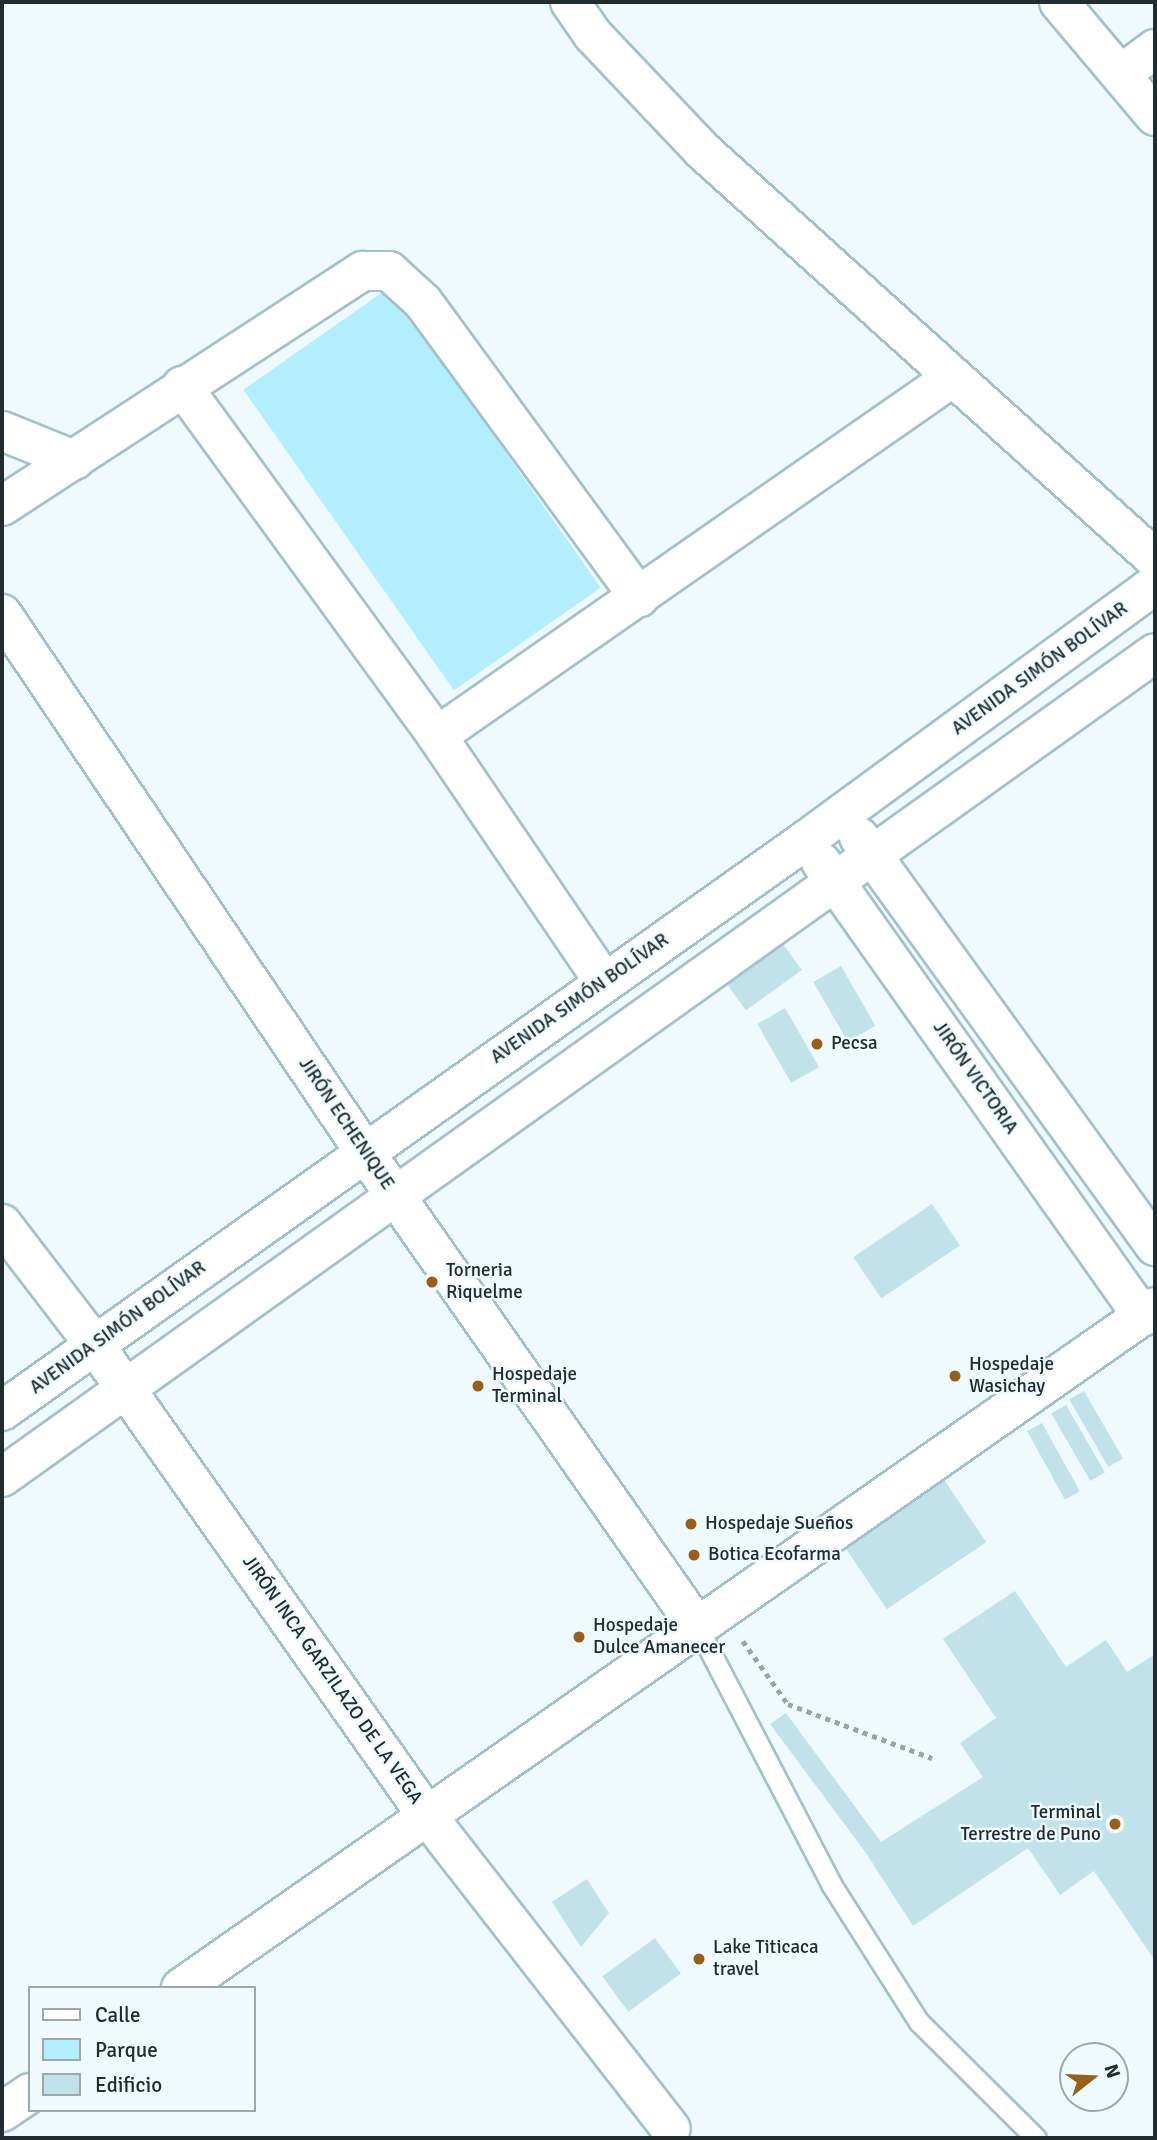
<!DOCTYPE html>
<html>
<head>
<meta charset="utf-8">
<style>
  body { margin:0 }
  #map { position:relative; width:1157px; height:2140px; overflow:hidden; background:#eefafe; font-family:Signika,sans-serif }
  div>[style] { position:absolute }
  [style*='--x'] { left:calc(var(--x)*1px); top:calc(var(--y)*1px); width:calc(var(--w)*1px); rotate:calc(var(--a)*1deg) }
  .green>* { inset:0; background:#b2eeff; transform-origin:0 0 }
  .building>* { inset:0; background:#c2e2eb; transform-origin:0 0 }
  .path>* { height:4.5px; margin-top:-2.25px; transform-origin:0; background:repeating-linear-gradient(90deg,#98a4a8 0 5px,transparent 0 10px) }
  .roads { filter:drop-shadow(2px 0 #a3c1ca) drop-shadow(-2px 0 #a3c1ca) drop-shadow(0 2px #a3c1ca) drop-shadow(0 -2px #a3c1ca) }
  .lane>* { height:19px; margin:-9.5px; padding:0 9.5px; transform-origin:9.5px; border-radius:9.5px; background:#fff }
  .street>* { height:38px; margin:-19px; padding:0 19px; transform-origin:19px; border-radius:19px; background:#fff }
  .secondary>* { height:38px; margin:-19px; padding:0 19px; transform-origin:19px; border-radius:19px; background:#fff }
  .dots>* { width:19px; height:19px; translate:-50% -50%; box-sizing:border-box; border:4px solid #eefafe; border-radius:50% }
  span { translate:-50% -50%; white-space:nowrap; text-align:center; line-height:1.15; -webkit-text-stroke:5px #eefafe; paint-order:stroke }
  .street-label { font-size:19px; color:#202c30 }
  .poi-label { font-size:19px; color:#202c30 }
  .left { translate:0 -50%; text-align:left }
  .right { translate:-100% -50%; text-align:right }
  .frame { position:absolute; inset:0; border:4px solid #202c30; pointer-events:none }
  .legend { position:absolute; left:28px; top:1986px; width:228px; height:126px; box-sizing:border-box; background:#eefafe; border:2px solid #9ca8ac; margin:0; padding:9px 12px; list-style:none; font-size:21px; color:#202c30 }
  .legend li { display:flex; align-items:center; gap:14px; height:35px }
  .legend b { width:35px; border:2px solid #9ca8ac }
  .north { position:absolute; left:1059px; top:2042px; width:70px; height:70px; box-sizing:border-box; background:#eefafe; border:2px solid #9ca8ac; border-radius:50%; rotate:72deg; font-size:19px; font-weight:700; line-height:28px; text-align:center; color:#202c30 }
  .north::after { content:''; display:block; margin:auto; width:24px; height:32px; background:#975f19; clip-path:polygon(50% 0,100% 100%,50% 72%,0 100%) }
</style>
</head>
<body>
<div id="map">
  <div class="green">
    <div style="left:390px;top:287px;width:367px;height:179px;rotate:55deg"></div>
  </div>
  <div class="building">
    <div style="left:783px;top:944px;width:32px;height:69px;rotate:54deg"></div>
    <div style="left:841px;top:966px;width:69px;height:32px;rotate:60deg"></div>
    <div style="left:785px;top:1008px;width:68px;height:32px;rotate:60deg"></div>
    <div style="left:932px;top:1204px;width:50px;height:95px;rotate:56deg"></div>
    <div style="left:1084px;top:1391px;width:78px;height:17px;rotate:60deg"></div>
    <div style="left:1066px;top:1405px;width:78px;height:17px;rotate:60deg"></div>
    <div style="left:1042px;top:1423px;width:78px;height:17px;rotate:61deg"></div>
    <div style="left:941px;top:1475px;width:81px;height:120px;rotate:56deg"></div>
    <div style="clip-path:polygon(1015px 1591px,1066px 1667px,1106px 1640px,1127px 1672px,1155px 1654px,1155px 1961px,1094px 1871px,1060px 1895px,1028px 1848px,913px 1926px,866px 1853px,770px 1724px,786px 1713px,881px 1842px,983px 1777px,960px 1743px,996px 1718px,943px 1639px)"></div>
    <div style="clip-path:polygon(587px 1879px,609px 1913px,581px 1947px,552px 1902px)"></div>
    <div style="left:655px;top:1938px;width:44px;height:65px;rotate:54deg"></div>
  </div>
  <div class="path">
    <div style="--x:743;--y:1641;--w:77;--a:54.5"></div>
    <div style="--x:788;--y:1704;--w:154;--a:20.6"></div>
  </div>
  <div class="roads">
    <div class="lane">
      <div style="--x:698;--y:1628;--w:288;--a:62.5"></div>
      <div style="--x:831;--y:1884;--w:164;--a:57.5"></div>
      <div style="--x:919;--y:2022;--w:165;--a:44.8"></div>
    </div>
    <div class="street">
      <div style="--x:570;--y:2;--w:40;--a:55.1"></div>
      <div style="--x:593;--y:35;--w:160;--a:46.5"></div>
      <div style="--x:703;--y:151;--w:609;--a:42.07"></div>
      <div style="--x:1059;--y:2;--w:149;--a:49.9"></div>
      <div style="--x:1123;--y:73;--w:40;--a:-37"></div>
      <div style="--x:182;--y:386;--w:433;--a:53.9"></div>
      <div style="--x:437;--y:736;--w:297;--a:55.8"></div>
      <div style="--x:2;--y:431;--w:78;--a:21.9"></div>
      <div style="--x:2;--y:506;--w:431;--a:-33.1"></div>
      <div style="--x:363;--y:271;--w:26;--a:0"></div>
      <div style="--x:389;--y:271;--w:46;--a:42.4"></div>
      <div style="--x:423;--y:302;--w:366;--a:53.8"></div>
      <div style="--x:2;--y:614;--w:648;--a:56.02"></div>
      <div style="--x:364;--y:1151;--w:582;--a:55"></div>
      <div style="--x:437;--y:736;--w:629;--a:-34.83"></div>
      <div style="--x:2;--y:1224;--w:151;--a:52.5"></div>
      <div style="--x:94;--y:1344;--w:579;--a:54.77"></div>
      <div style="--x:428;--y:1817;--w:395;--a:52.1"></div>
      <div style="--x:181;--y:1988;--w:1188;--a:-34.96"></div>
      <div style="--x:2;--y:2112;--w:34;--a:-34"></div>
    </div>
    <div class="secondary">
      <div style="--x:859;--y:837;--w:505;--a:54.11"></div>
      <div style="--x:821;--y:862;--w:557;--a:54.71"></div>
      <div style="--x:2;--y:1411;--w:986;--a:-35.38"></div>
      <div style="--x:806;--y:840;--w:432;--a:-36.2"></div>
      <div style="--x:2;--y:1477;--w:1417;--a:-35.55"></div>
    </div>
  </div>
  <div class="dots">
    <div style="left:817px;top:1044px;background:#975f19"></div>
    <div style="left:432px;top:1282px;background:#975f19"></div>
    <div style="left:955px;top:1376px;background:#975f19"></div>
    <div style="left:478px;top:1386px;background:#975f19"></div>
    <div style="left:691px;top:1524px;background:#975f19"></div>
    <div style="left:694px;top:1555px;background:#975f19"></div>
    <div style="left:579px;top:1637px;background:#975f19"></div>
    <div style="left:1115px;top:1824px;background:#975f19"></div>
    <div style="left:699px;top:1959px;background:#975f19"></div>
  </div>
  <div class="street-label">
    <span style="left:1040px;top:669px;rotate:-36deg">AVENIDA SIMÓN BOLÍVAR</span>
    <span style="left:580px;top:999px;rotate:-35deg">AVENIDA SIMÓN BOLÍVAR</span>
    <span style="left:975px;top:1078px;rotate:55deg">JIRÓN VICTORIA</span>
    <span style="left:346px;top:1124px;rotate:56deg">JIRÓN ECHENIQUE</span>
    <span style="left:118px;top:1328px;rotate:-36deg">AVENIDA SIMÓN BOLÍVAR</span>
    <span style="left:332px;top:1680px;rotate:55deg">JIRÓN INCA GARZILAZO DE LA VEGA</span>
  </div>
  <div class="poi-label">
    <span class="left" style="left:831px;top:1044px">Pecsa</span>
    <span class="left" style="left:446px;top:1282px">Torneria<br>Riquelme</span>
    <span class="left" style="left:969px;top:1376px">Hospedaje<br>Wasichay</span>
    <span class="left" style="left:492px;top:1386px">Hospedaje<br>Terminal</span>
    <span class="left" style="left:705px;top:1524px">Hospedaje Sueños</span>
    <span class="left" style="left:708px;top:1555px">Botica Ecofarma</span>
    <span class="left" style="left:593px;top:1637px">Hospedaje<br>Dulce Amanecer</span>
    <span class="right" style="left:1101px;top:1824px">Terminal<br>Terrestre de Puno</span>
    <span class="left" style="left:713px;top:1959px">Lake Titicaca<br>travel</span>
  </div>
  <div class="frame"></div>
  <ul class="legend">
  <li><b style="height:9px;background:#fff"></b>Calle</li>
  <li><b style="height:19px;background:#b2eeff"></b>Parque</li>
  <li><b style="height:19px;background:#c2e2eb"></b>Edificio</li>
  </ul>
  <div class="north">N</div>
</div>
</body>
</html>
